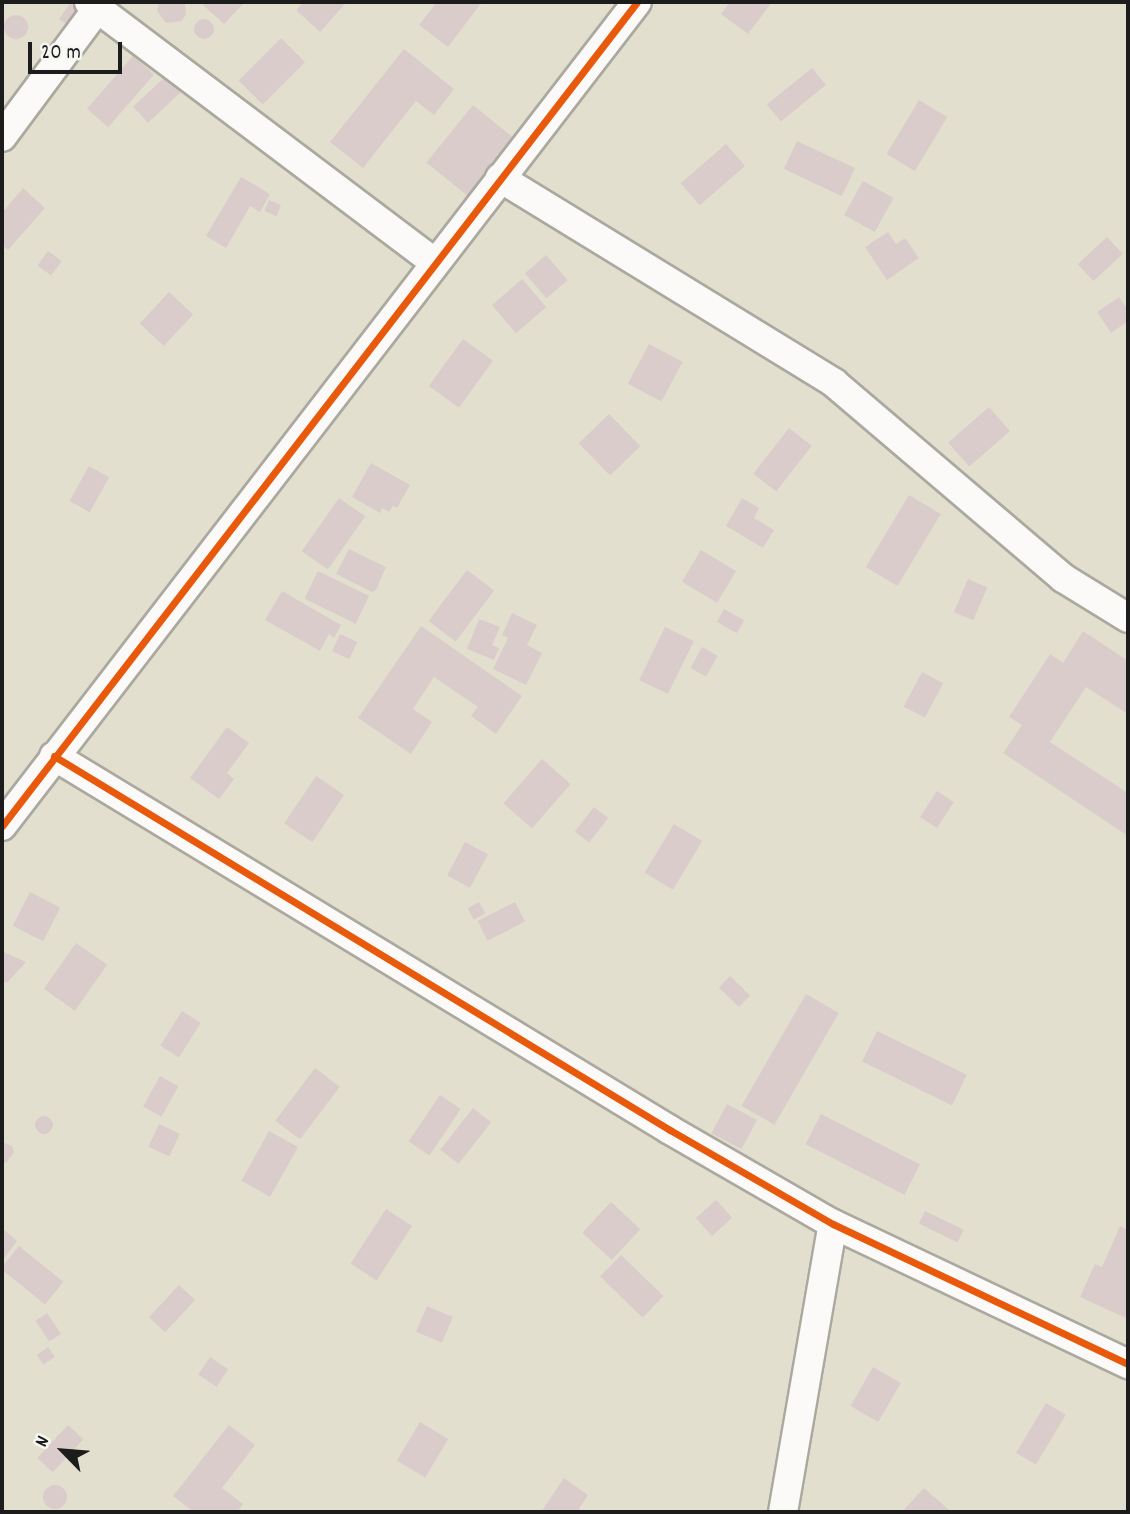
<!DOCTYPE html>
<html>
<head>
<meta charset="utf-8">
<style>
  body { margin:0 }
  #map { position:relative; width:1130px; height:1514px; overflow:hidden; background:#e3dfcf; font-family:Dekko,sans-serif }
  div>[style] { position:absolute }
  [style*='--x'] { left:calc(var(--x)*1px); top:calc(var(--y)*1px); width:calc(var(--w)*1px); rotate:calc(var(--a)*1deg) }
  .building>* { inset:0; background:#daccca; transform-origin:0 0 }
  .round { border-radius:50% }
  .roads { filter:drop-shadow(2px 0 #aba99f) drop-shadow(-2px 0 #aba99f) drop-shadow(0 2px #aba99f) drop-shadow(0 -2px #aba99f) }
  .minor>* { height:28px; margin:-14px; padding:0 14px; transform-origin:14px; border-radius:14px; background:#fbfaf8 }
  .cycleway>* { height:7px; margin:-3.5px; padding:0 3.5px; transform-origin:3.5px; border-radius:3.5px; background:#e8590c }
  span { translate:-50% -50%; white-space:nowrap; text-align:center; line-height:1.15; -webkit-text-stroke:7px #f6f6f2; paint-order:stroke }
  .frame { position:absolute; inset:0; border:4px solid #1c1c1c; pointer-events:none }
  .north { position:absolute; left:28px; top:1416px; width:70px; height:70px; -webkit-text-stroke:5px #f6f6f2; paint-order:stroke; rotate:295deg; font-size:19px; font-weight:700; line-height:28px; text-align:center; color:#1c1c1c }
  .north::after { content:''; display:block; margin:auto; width:24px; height:32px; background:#1c1c1c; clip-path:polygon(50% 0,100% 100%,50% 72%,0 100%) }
  .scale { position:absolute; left:28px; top:42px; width:94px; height:32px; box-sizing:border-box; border:4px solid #1c1c1c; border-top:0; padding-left:9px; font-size:21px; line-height:24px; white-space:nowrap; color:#1c1c1c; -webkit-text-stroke:5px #f6f6f2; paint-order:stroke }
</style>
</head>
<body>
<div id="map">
  <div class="building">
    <div style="left:71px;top:2px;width:16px;height:21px;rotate:35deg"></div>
    <div style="clip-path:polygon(159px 2px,185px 2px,186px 15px,181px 21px,166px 23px,157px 11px)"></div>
    <div style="clip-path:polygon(206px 2px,245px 2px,224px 24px,203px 5px)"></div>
    <div style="clip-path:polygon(304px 2px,342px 2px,345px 4px,320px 32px,296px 10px)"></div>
    <div style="clip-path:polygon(437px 2px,482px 2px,448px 47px,419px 25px)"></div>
    <div style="clip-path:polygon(730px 2px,772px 2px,748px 34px,721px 14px)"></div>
    <div class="round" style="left:4px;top:15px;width:24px;height:24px"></div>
    <div class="round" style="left:194px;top:19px;width:20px;height:20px"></div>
    <div style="left:281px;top:38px;width:34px;height:60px;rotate:45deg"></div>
    <div style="clip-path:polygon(404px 49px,454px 89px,434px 115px,416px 101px,363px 168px,330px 142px)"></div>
    <div style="left:133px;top:56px;width:28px;height:70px;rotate:41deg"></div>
    <div style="left:812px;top:68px;width:22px;height:58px;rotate:51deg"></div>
    <div style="left:166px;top:76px;width:22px;height:45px;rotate:47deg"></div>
    <div style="left:919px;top:100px;width:33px;height:63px;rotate:31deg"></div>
    <div style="left:473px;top:105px;width:54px;height:74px;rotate:39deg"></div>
    <div style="left:797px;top:141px;width:64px;height:31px;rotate:25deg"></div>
    <div style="left:726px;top:144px;width:29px;height:60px;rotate:49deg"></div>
    <div style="clip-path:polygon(241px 177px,270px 194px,260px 212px,250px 206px,226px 248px,206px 236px)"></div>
    <div style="left:863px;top:181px;width:35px;height:39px;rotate:29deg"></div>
    <div style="clip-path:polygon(23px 188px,45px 208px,8px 250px,2px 245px,2px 213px)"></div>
    <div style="left:269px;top:200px;width:13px;height:12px;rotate:23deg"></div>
    <div style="clip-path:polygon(888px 232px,896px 244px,905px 238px,919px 258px,887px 280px,865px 247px)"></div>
    <div style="left:1107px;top:237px;width:23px;height:40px;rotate:47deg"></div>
    <div style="left:48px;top:251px;width:17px;height:18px;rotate:36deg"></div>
    <div style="left:546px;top:255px;width:33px;height:28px;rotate:49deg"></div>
    <div style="left:522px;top:279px;width:37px;height:40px;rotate:49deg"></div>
    <div style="left:169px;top:292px;width:33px;height:43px;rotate:43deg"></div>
    <div style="clip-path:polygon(1119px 297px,1128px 310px,1128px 321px,1111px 333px,1097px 312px)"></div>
    <div style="left:463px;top:339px;width:37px;height:58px;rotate:36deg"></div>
    <div style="left:649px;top:344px;width:38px;height:45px;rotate:28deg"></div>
    <div style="left:989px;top:407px;width:32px;height:54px;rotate:49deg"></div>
    <div style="left:609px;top:414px;width:45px;height:42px;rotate:46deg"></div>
    <div style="left:789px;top:428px;width:29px;height:58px;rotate:38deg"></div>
    <div style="clip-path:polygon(371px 463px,410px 485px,397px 508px,393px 506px,389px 512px,382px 508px,380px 513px,352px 497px)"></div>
    <div style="left:89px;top:466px;width:23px;height:40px;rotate:29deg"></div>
    <div style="left:909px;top:495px;width:37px;height:84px;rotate:31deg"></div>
    <div style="left:339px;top:498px;width:32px;height:65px;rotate:35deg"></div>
    <div style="clip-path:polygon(742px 498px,759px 508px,754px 518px,774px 530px,763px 548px,726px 526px)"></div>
    <div style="clip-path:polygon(349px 549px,386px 567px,376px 590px,372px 592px,336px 574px)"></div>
    <div style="left:701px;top:550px;width:41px;height:37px;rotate:31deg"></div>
    <div style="left:467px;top:570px;width:34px;height:64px;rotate:37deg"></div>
    <div style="left:318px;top:571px;width:57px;height:31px;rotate:26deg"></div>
    <div style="left:968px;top:579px;width:21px;height:36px;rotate:23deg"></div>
    <div style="clip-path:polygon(282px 591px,341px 625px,334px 638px,329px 634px,320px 651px,265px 620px)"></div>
    <div style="left:724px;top:609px;width:23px;height:15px;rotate:29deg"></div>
    <div style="clip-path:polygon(512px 613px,537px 625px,527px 645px,542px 653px,526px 685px,493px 669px,508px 638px,502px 635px)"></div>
    <div style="clip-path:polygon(479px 619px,500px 627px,492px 645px,499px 648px,494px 660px,467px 649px)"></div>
    <div style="clip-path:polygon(421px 626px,522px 696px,496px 734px,471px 716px,478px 707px,434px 677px,413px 709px,432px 722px,411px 754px,358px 718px)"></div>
    <div style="left:665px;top:627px;width:32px;height:59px;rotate:26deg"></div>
    <div style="clip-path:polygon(1083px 631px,1128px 661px,1128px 714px,1086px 687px,1050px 742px,1128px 793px,1128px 836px,1003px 753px,1022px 725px,1009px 717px,1050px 654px,1063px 663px)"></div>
    <div style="left:340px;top:634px;width:19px;height:19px;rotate:25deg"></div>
    <div style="left:702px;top:647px;width:18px;height:24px;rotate:29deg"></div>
    <div style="left:922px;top:672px;width:24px;height:39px;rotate:28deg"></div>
    <div style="clip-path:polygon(227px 727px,249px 743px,227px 773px,234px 779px,219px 799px,190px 778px)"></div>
    <div style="left:542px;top:759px;width:38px;height:59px;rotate:41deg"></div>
    <div style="left:316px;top:776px;width:34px;height:57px;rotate:34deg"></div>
    <div style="left:937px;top:791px;width:20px;height:31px;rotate:33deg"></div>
    <div style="left:594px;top:807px;width:18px;height:31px;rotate:38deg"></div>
    <div style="left:674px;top:824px;width:33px;height:57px;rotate:31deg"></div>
    <div style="left:465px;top:842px;width:26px;height:38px;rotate:28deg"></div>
    <div style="left:30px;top:892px;width:34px;height:38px;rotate:27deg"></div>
    <div style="left:479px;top:902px;width:13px;height:13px;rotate:61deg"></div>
    <div style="left:515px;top:902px;width:22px;height:42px;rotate:63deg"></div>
    <div style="left:76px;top:943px;width:38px;height:56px;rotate:35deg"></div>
    <div style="clip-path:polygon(2px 951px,26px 962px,7px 983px,2px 980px)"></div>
    <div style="left:730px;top:976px;width:28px;height:16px;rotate:44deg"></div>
    <div style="left:806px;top:994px;width:38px;height:129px;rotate:30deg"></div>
    <div style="left:182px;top:1011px;width:22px;height:41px;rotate:32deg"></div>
    <div style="left:877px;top:1031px;width:100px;height:34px;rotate:26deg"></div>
    <div style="left:315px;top:1068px;width:31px;height:66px;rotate:37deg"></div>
    <div style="left:160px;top:1076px;width:21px;height:35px;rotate:29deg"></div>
    <div style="left:440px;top:1095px;width:25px;height:56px;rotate:34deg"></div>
    <div style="left:727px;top:1104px;width:34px;height:33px;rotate:28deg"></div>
    <div style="left:473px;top:1108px;width:23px;height:53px;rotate:38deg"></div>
    <div style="left:821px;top:1114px;width:111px;height:34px;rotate:27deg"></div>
    <div class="round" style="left:35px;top:1116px;width:18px;height:18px"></div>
    <div style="left:159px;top:1124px;width:23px;height:25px;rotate:25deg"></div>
    <div style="left:269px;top:1131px;width:33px;height:57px;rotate:29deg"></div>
    <div style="clip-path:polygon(2px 1142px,12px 1146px,14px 1152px,6px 1163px,2px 1163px)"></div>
    <div style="left:716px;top:1200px;width:24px;height:27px;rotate:48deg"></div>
    <div style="left:611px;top:1202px;width:40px;height:42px;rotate:43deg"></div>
    <div style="left:386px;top:1209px;width:31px;height:65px;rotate:33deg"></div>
    <div style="left:925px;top:1211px;width:43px;height:14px;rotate:26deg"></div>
    <div style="clip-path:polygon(1120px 1226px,1128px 1230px,1128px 1319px,1080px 1297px,1095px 1264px,1102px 1267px)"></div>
    <div style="clip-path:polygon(2px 1228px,17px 1241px,2px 1261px)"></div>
    <div style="left:19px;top:1246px;width:57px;height:29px;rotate:39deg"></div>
    <div style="left:621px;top:1255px;width:59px;height:30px;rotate:44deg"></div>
    <div style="left:179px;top:1285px;width:22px;height:44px;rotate:43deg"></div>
    <div style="left:427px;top:1306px;width:28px;height:28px;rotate:23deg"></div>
    <div style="left:47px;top:1313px;width:25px;height:14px;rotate:56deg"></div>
    <div style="left:48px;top:1347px;width:12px;height:14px;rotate:55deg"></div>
    <div style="left:210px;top:1357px;width:22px;height:21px;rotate:34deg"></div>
    <div style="left:873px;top:1367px;width:32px;height:45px;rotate:30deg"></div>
    <div style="left:1046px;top:1403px;width:23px;height:58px;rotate:31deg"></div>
    <div style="left:420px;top:1422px;width:33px;height:45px;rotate:31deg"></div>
    <div style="left:68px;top:1425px;width:21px;height:45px;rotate:43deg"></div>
    <div style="clip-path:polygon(229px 1425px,255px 1445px,222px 1488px,243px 1504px,237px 1512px,194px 1512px,173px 1496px)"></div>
    <div style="clip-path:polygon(564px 1478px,588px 1495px,577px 1512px,541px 1512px)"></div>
    <div class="round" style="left:43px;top:1485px;width:24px;height:24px"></div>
    <div style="clip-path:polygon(924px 1488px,949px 1510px,947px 1512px,902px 1512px)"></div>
  </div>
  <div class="roads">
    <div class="minor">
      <div style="--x:89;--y:2;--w:433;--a:37"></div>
      <div style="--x:2;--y:137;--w:159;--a:-53.4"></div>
      <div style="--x:500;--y:178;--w:392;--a:31.5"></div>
      <div style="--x:834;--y:383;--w:301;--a:40.4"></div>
      <div style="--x:1063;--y:578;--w:76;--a:31.6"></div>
      <div style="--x:54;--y:756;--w:721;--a:31.26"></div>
      <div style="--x:670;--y:1130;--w:188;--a:30"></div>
      <div style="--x:833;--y:1224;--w:327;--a:25.4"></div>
      <div style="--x:2;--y:826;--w:1040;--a:-52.38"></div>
      <div style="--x:783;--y:1512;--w:292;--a:-80.2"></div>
    </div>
  </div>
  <div class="cycleway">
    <div style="--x:54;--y:756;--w:721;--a:31.26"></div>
    <div style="--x:670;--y:1130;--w:188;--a:30"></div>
    <div style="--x:833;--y:1224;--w:327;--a:25.4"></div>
    <div style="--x:2;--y:826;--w:1040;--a:-52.38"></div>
  </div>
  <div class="frame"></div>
  <div class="north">N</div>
  <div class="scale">20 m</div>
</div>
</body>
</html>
